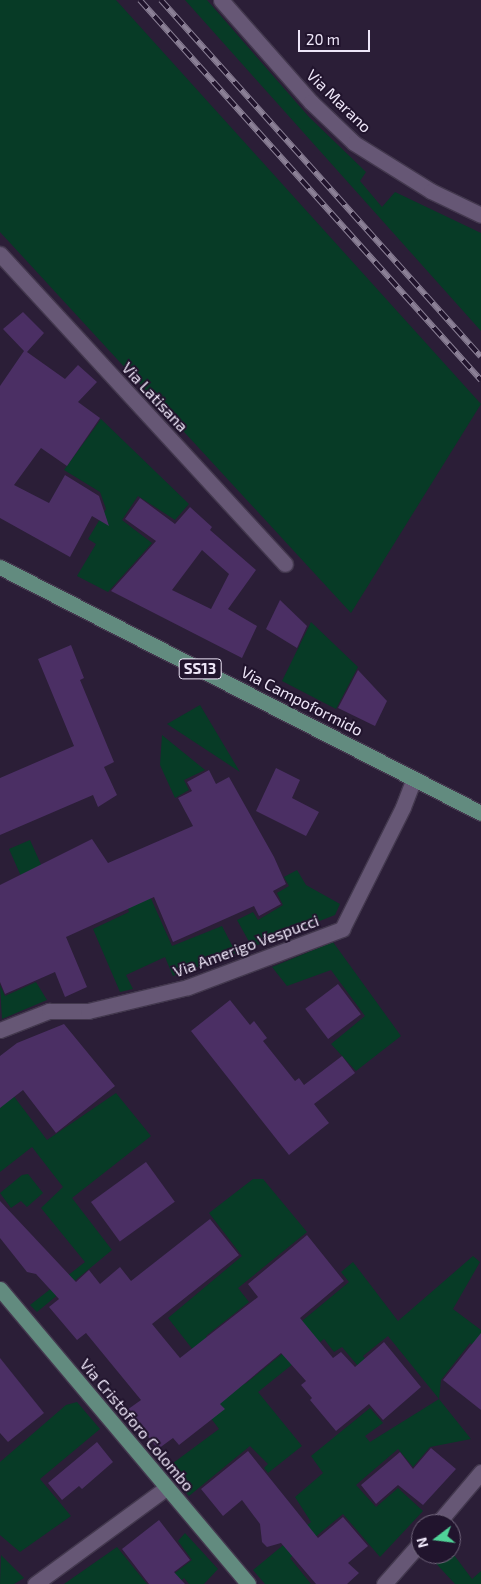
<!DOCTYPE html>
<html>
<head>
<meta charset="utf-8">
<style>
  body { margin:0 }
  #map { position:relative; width:481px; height:1584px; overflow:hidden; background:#2b1e37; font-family:"Exo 2",sans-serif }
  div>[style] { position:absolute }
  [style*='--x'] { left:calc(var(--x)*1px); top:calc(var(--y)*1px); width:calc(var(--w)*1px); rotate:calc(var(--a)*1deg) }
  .green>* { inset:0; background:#073b26 }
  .building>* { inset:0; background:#4b2f64; transform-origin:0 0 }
  .roads { filter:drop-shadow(1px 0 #43384e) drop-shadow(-1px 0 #43384e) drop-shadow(0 1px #43384e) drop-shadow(0 -1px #43384e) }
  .minor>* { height:15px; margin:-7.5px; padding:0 7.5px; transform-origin:7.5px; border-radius:7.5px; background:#665775 }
  .major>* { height:15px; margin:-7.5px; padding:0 7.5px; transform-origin:7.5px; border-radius:7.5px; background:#628b7f }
  .rail>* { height:5.5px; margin-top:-2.75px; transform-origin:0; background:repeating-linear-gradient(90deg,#21142d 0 11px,#8b8096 0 22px); box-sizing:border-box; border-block:1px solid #8b8096 }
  span { translate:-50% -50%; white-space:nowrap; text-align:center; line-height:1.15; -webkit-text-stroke:4px #21142d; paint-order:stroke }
  .shield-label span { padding:1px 4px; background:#21142d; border:1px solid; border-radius:4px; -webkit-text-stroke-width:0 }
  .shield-label { font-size:15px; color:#eee6f8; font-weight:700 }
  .street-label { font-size:16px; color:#eee6f8 }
  .north { position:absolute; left:411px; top:1514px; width:50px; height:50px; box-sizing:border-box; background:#21142d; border:1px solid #73687e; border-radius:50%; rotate:255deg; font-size:14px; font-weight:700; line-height:20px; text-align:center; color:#eee6f8 }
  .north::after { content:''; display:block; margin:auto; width:18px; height:22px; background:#50d398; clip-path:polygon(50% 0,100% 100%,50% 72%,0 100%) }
  .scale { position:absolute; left:298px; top:30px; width:72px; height:22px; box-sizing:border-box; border:2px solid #eee6f8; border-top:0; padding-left:6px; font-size:15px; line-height:18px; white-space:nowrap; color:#eee6f8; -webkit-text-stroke:4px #21142d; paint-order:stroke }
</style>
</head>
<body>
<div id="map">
  <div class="green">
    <div style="clip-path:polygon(0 0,116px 0,481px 404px,351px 613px,0 232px)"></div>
    <div style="clip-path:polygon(185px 0,207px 0,309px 117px,366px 172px,360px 181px,382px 207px,395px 192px,481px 233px,481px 331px)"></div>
    <div style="clip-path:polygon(101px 419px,189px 504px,175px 520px,138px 496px,122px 520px,152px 543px,108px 592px,77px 576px,96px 544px,88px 539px,106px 509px,100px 492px,64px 470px)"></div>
    <div style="clip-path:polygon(311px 622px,358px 667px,336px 709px,282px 681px)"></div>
    <div style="clip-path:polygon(200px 705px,240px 772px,167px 724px)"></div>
    <div style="clip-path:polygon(162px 735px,205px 770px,184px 780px,189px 790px,175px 798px,160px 765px)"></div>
    <div style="clip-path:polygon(30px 840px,60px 907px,32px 901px,9px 849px)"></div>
    <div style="clip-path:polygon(297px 870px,306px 885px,340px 904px,335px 915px,252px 947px,237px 920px,253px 912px,258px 920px,283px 905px,277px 893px,289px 886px,284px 877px)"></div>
    <div style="clip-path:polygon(149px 894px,172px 946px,222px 926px,236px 953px,173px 976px,165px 957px,126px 975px,133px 989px,120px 992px,93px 929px,129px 912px,127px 905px)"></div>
    <div style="clip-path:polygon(333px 942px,401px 1036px,356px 1071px,331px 1044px,365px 1016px,331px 970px,287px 986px,272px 967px)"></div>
    <div style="clip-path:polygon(36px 982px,47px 1000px,2px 1019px,0 985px,5px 996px)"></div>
    <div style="clip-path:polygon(0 1078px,47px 1140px,116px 1093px,151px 1136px,72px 1198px,112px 1250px,37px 1312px,30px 1305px,85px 1262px,41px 1208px,63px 1187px,32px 1147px,0 1172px)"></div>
    <div style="clip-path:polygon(28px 1174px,43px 1193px,27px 1207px,21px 1201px,11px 1208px,0 1193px,22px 1175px)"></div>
    <div style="clip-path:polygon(253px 1179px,263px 1179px,307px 1232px,238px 1288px,249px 1302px,206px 1336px,245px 1384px,310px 1331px,302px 1321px,349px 1282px,341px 1272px,353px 1262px,398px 1321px,473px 1256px,480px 1262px,453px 1309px,481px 1330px,481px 1352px,470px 1343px,441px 1380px,439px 1399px,471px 1439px,430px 1447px,413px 1467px,398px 1449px,356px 1485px,376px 1507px,398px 1488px,423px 1511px,380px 1557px,343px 1514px,290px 1558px,311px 1584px,265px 1584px,253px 1570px,311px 1522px,295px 1497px,323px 1473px,311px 1456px,370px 1408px,383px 1423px,365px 1436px,370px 1442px,439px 1399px,388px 1336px,363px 1356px,375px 1373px,368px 1378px,342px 1347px,334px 1352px,324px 1339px,258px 1392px,302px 1446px,268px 1473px,264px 1468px,268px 1464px,250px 1446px,189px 1496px,165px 1469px,219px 1429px,201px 1405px,223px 1388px,168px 1318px,242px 1256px,209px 1213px)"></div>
    <div style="clip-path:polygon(77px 1402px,100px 1429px,40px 1479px,71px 1516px,20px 1552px,0 1535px,0 1462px,66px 1405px)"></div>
    <div style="clip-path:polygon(185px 1533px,218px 1569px,204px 1584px,189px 1584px,184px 1578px,177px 1584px,160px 1584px,192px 1560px,178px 1541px)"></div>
    <div style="clip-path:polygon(117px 1547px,147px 1584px,64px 1584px)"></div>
    <div style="clip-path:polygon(451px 1551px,472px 1579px,481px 1571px,481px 1584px,455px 1584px,430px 1557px,433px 1554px,451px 1554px)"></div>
    <div style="clip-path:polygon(1px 1555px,24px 1578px,14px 1584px,0 1584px)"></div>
  </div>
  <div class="building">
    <div style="clip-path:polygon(23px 312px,44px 333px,27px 352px,65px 379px,78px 365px,97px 382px,78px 402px,100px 418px,67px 466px,41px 448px,14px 485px,49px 503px,65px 475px,99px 496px,109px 526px,92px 516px,70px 557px,0 518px,0 386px,24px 351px,3px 329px)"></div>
    <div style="clip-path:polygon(evenodd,140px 498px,175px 524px,190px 507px,212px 527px,210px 530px,256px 570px,228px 609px,257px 626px,242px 658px,111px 591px,156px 541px,125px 519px,140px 498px,202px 550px,229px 574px,211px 609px,172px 590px,202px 550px)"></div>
    <div style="clip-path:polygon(280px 600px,307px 626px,297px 648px,266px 629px)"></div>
    <div style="clip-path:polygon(71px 645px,84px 678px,80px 680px,114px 762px,104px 767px,117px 795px,98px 807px,93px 795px,0 835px,0 778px,74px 746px,38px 659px)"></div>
    <div style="clip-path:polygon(358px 670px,387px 701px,375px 726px,338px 708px)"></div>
    <div style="clip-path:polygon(276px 768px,300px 780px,292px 798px,319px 812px,306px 836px,256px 811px)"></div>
    <div style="clip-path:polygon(209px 770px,216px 784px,229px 777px,274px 857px,286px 884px,273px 891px,281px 904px,259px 916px,254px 906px,173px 942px,154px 897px,66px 937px,87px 987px,65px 997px,55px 972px,5px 994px,0 982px,0 885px,92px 839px,108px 863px,193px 826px,178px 798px,192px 791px,187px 782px)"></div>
    <div style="left:338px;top:984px;width:38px;height:41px;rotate:53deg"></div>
    <div style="clip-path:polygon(230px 1000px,250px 1025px,254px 1021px,267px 1038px,263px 1041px,295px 1081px,299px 1078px,304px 1085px,342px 1056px,355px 1073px,314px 1104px,329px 1123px,289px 1155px,191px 1031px)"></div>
    <div style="clip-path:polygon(64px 1024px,115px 1086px,56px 1133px,23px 1090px,0 1108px,0 1056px,17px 1043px)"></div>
    <div style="left:146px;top:1162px;width:49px;height:68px;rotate:54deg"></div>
    <div style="clip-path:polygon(0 1201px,76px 1282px,89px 1270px,100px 1284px,120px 1267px,131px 1281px,210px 1219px,239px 1255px,152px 1324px,180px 1358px,258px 1297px,248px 1284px,307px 1235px,344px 1281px,300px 1318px,333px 1358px,341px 1352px,355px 1367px,384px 1342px,421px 1387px,383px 1420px,369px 1404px,336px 1431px,310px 1400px,312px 1398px,301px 1385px,306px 1381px,281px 1353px,220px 1404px,225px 1409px,179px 1445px,173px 1438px,158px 1449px,127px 1410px,141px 1400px,86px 1333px,77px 1340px,49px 1307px,59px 1299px,36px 1274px,27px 1272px,0 1238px)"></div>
    <div style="clip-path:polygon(481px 1333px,481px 1410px,443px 1380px)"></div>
    <div style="clip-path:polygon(0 1358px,44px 1413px,8px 1442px,0 1433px)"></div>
    <div style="clip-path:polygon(97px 1442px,113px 1462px,82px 1489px,79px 1486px,62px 1500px,48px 1483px)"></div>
    <div style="clip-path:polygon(431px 1448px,456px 1469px,423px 1505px,398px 1485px,376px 1504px,361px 1485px,400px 1452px,413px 1469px)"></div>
    <div style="clip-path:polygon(248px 1451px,318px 1538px,343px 1517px,368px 1546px,348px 1563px,359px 1573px,347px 1584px,316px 1584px,281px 1543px,267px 1547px,262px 1542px,260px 1524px,242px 1500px,223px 1516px,201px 1489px)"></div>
    <div style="clip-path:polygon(159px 1520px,190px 1560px,174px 1572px,185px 1584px,149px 1584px,122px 1549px)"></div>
  </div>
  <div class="roads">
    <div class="minor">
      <div style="--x:221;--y:0;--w:136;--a:48.6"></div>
      <div style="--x:311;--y:102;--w:59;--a:43.6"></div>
      <div style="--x:354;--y:143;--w:91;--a:31.9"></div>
      <div style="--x:431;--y:191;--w:55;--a:25.6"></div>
      <div style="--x:0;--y:254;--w:421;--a:47.4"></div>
      <div style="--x:0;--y:1030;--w:53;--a:-21.2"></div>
      <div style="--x:49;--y:1011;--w:39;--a:0"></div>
      <div style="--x:88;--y:1011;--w:103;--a:-13.5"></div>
      <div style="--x:188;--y:987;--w:165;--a:-20.6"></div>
      <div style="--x:342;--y:929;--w:136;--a:-63.4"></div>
      <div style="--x:403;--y:807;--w:30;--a:-69"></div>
      <div style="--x:437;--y:1524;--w:68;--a:-49.8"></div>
      <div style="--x:35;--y:1584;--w:162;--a:-36.2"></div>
      <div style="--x:384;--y:1584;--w:56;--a:-48.6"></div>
    </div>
    <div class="major">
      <div style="--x:0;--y:567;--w:540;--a:27.09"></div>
      <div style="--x:0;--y:1289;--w:385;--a:49.9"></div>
    </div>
  </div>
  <div class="rail">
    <div style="--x:140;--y:0;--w:511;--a:48.1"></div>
    <div style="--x:161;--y:0;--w:479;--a:48.1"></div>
  </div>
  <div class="shield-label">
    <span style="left:200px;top:669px">SS13</span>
  </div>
  <div class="street-label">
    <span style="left:339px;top:101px;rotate:44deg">Via Marano</span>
    <span style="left:155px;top:397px;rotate:47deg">Via Latisana</span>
    <span style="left:302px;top:701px;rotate:27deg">Via Campoformido</span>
    <span style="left:246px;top:946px;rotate:-20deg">Via Amerigo Vespucci</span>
    <span style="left:137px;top:1425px;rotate:50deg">Via Cristoforo Colombo</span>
  </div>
  <div class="north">N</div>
  <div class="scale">20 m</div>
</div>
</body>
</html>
